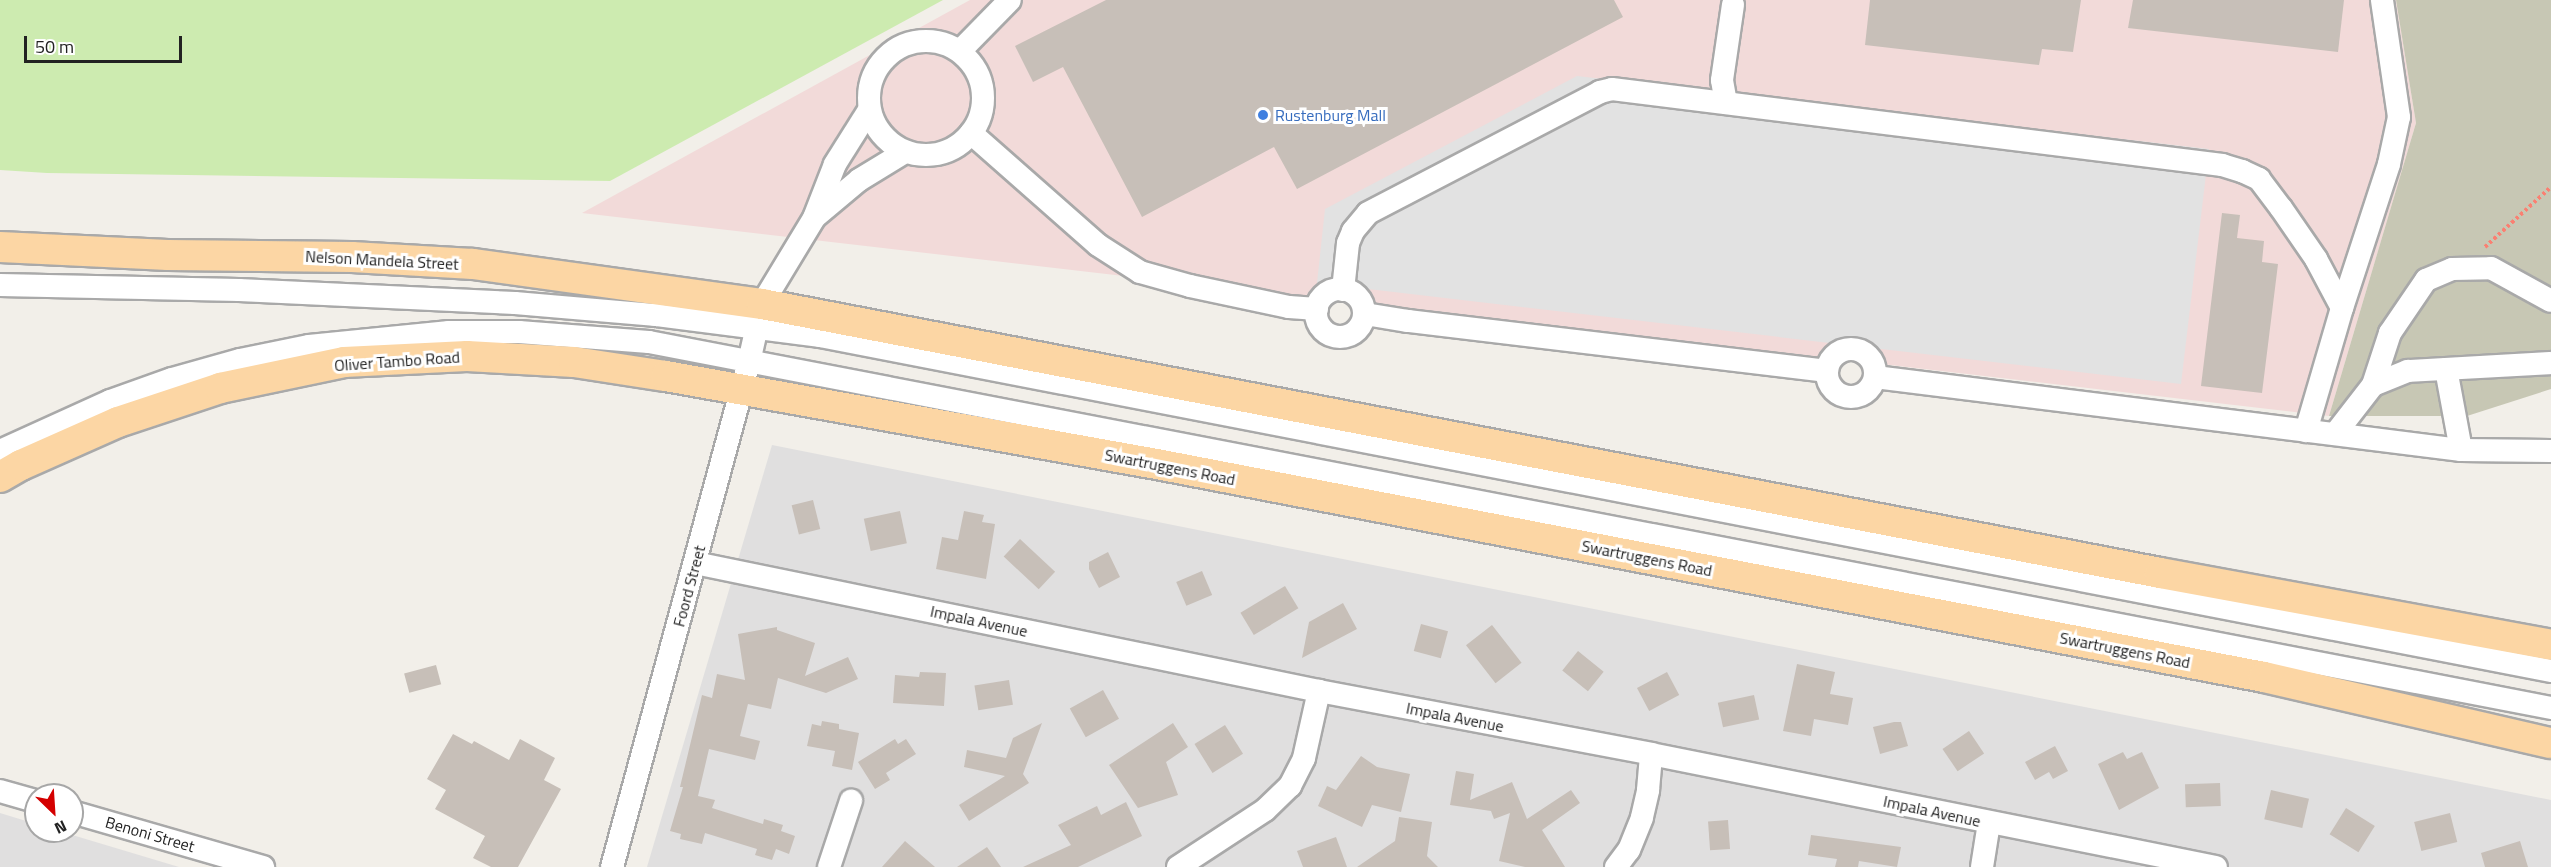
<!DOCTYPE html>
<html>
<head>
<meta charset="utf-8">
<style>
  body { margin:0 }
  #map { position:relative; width:2551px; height:867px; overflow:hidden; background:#f2efe9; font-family:"Titillium Web",sans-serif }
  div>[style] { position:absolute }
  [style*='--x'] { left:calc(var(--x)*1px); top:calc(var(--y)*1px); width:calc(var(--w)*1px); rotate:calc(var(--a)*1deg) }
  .residential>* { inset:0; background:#e0dfdf }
  .commercial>* { inset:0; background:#f2dad9 }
  .construction>* { inset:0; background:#c7c7b4 }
  .grass>* { inset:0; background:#cdebb0 }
  .parking>* { inset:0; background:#e2e2e2 }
  .building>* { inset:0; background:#c7bfb8; transform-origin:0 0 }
  .path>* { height:4px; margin-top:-2px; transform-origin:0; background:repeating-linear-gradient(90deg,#fa8072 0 3px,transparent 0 6px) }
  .roads { filter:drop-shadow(2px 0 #a9a9a9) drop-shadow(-2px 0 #a9a9a9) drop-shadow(0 2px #a9a9a9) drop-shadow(0 -2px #a9a9a9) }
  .minor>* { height:22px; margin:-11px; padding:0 11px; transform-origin:11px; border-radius:11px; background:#fff }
  .minor>.ring { margin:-11px; padding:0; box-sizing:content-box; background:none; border:22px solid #fff; border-radius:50% }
  .major>* { height:30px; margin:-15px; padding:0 15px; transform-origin:15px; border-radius:15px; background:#fcd6a4 }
  .dots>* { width:16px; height:16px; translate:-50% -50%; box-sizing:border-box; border:3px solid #fff; border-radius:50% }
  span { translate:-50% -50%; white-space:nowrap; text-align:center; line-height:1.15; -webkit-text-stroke:6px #fff; paint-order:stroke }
  .shop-label { font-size:16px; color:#366cbe }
  .left { translate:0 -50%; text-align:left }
  .street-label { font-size:16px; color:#222 }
  .north { position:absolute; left:24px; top:783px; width:60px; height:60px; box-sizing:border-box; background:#fff; border:2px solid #a7a7a7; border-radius:50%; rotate:155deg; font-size:16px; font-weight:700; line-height:24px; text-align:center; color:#222 }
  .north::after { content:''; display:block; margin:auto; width:21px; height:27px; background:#d40000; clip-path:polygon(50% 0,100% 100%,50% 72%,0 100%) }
  .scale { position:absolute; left:24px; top:36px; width:158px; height:27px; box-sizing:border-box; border:3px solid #222; border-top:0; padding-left:8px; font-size:18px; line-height:21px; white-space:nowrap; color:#222; -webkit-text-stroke:4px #fff; paint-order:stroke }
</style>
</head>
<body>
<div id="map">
  <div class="residential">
    <div style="clip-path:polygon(772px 445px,2551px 800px,2551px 867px,647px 867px)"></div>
    <div style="clip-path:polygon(0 813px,36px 824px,36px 831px,59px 831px,179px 867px,0 867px)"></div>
  </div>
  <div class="commercial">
    <div style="clip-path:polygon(970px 0,2396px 0,2416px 123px,2329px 416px,582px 213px)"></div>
  </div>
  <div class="construction">
    <div style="clip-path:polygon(2396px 0,2551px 0,2551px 389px,2467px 416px,2329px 416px,2416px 123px)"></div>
  </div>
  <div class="grass">
    <div style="clip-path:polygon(0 0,943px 0,610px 181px,47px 173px,0 170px)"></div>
  </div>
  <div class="parking">
    <div style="clip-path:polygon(1577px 76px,2209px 149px,2181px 384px,1317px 283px,1325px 209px)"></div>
  </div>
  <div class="building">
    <div style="clip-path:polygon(1106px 0,1614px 0,1623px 17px,1297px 189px,1274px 147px,1142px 217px,1063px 67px,1033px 82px,1015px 46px)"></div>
    <div style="clip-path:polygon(1870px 0,2081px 0,2073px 52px,2042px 49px,2039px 65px,1865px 45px)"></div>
    <div style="clip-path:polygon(2133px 0,2344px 0,2338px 52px,2128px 28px)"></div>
    <div style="clip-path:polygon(2222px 213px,2240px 215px,2237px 238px,2264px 241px,2262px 262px,2278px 264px,2262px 393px,2201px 386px)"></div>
    <div style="left:813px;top:500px;width:30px;height:22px;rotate:76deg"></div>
    <div style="left:900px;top:511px;width:33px;height:37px;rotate:78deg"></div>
    <div style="clip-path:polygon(964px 511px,984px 515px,982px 522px,995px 524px,986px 579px,936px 569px,942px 537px,958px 540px)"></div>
    <div style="left:1020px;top:539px;width:48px;height:24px;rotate:43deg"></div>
    <div style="clip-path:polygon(1108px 552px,1120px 577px,1099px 588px,1089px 569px,1089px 562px)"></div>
    <div style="left:1202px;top:571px;width:26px;height:28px;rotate:67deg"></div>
    <div style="left:1285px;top:586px;width:26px;height:52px;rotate:59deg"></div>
    <div style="clip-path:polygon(1343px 603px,1357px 629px,1302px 658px,1309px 622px)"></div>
    <div style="left:1421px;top:624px;width:28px;height:28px;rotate:15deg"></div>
    <div style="left:1492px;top:625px;width:48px;height:33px;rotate:52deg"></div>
    <div style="clip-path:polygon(777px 627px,777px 630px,815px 643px,805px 676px,848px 657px,858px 679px,826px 693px,778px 678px,771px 709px,748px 704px,740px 736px,760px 741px,755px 760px,709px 749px,698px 796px,715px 800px,712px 808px,763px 824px,764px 819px,783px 825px,781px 831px,795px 836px,789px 854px,776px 849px,772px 860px,755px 855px,757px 849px,705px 833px,702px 844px,680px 839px,681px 834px,670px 831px,683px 787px,680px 787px,702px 695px,712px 698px,717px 674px,745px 680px,738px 634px)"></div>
    <div style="left:1578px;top:651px;width:33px;height:25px;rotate:39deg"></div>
    <div style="clip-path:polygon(1797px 664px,1835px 672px,1830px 694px,1853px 698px,1848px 725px,1814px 719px,1811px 736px,1783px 731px)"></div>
    <div style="left:436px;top:665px;width:20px;height:33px;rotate:75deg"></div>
    <div style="clip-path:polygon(920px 672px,946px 673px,944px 706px,893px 703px,895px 675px,919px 677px)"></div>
    <div style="left:1667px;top:672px;width:26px;height:34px;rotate:62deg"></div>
    <div style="left:1009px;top:680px;width:25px;height:35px;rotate:81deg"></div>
    <div style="left:1103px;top:690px;width:33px;height:38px;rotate:61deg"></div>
    <div style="left:1754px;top:695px;width:25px;height:37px;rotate:78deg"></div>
    <div style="clip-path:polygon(822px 721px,839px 724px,839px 729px,859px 733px,852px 770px,832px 766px,835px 751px,807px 746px,812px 724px,821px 726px)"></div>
    <div style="clip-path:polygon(1894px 722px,1901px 722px,1908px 746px,1880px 754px,1873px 727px)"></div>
    <div style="clip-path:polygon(1042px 723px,1023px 774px,1029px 783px,969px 821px,959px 805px,1005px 776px,964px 767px,967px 750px,1006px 758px,1013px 738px)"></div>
    <div style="clip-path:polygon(1173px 723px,1188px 747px,1166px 762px,1178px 795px,1138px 808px,1109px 765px)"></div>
    <div style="left:1225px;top:725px;width:34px;height:36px;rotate:58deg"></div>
    <div style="left:1969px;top:731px;width:27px;height:32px;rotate:56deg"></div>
    <div style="clip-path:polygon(453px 734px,472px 744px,474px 741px,509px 760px,520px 739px,555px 758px,544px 780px,561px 789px,518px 867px,491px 867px,473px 858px,485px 836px,435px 809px,446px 790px,427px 779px)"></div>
    <div style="clip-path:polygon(895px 739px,898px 744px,906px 739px,916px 754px,886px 773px,890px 780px,875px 789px,858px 762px)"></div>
    <div style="clip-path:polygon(2055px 746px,2068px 771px,2053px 779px,2049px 772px,2035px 780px,2025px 762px)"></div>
    <div style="clip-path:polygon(2123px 752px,2127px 759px,2142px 752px,2159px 788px,2119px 810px,2098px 764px)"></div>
    <div style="clip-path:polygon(1361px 756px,1377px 767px,1410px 774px,1401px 812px,1372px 805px,1362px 827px,1318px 806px,1327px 786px,1336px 790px)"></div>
    <div style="clip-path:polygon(1456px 771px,1474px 774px,1470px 800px,1512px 782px,1527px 819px,1571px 790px,1580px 803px,1542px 830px,1565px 867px,1525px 867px,1499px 861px,1510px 813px,1494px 819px,1491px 811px,1450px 805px)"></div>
    <div style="left:2220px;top:783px;width:23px;height:35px;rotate:88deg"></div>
    <div style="left:2271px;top:790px;width:39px;height:30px;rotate:13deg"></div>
    <div style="clip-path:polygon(1126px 802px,1142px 836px,1078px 867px,1023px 867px,1071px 845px,1058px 825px,1097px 806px,1101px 815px)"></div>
    <div style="left:2346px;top:808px;width:34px;height:31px;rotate:32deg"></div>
    <div style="left:2450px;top:813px;width:30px;height:37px;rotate:76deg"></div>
    <div style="clip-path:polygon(1399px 817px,1432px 822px,1427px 856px,1438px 867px,1357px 867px,1395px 841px)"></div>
    <div style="left:1728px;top:820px;width:29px;height:20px;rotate:86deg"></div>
    <div style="clip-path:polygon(1811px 835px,1901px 847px,1897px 867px,1859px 861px,1858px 867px,1835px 867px,1837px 859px,1808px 855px)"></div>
    <div style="clip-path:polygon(1336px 837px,1347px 867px,1303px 867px,1297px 851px)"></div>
    <div style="clip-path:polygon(905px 841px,935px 867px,882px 867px)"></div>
    <div style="clip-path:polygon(2520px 841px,2528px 867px,2485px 867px,2481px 853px)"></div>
    <div style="clip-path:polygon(987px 847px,1001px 867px,957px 867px)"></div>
  </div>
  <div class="path">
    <div style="--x:2485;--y:247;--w:89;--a:-42.3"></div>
  </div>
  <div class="roads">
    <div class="minor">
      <div class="ring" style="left:869px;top:41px;width:92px;height:92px"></div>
      <div style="--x:960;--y:51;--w:71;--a:-45.6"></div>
      <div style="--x:1726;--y:103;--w:23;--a:-100"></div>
      <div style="--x:1722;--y:80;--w:76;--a:-81.7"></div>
      <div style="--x:971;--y:133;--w:169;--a:41.4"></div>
      <div style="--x:1098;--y:245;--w:50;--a:32.7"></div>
      <div style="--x:1140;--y:272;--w:52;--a:15.6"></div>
      <div style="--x:1190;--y:286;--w:101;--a:12"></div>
      <div style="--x:1289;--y:307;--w:28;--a:4"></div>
      <div style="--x:816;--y:216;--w:56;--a:-39.9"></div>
      <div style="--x:859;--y:180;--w:54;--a:-31.3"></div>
      <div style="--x:0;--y:285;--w:239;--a:1.2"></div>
      <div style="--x:239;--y:290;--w:276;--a:2.7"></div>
      <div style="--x:515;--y:303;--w:142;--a:4.9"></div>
      <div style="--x:656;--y:315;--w:165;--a:7.3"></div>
      <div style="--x:820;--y:336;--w:1763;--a:10.95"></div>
      <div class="ring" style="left:1316px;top:289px;width:26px;height:26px"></div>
      <div style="--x:1343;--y:290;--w:47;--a:-83.9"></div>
      <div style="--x:1348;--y:243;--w:13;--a:-67"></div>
      <div style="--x:1353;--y:231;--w:23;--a:-50"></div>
      <div style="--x:1368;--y:213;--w:262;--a:-27.5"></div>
      <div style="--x:1600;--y:92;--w:12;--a:-14"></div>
      <div style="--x:1612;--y:89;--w:615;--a:7.1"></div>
      <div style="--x:2222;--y:165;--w:21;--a:17"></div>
      <div style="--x:2242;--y:171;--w:19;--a:25"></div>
      <div style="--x:2259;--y:179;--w:36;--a:53"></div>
      <div style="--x:2281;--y:208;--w:62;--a:55.5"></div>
      <div style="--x:2316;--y:259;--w:55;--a:62"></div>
      <div style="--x:1365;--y:314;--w:44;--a:9.2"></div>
      <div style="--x:1408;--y:321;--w:422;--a:6.8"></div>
      <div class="ring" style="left:1827px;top:349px;width:26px;height:26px"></div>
      <div style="--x:2446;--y:369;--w:82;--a:79.5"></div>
      <div style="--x:1875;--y:377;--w:591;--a:7.1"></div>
      <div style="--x:2461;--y:450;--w:90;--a:0.6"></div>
      <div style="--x:2373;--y:385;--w:55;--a:-71.9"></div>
      <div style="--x:2390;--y:333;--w:64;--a:-55.8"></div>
      <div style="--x:2426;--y:280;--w:28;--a:-23"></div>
      <div style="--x:2452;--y:269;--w:39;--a:-1"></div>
      <div style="--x:2491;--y:268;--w:68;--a:28.8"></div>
      <div style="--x:2306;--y:431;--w:128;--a:-73.7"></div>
      <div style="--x:2342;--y:308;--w:151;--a:-71.9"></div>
      <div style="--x:2389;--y:164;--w:48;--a:-78"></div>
      <div style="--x:2399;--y:117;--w:118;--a:-98.3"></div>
      <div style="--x:2335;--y:434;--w:62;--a:-52.2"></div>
      <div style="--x:2373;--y:385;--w:38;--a:-22"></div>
      <div style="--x:2408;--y:371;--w:143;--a:-3.2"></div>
      <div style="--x:0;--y:451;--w:121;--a:-24.4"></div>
      <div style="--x:110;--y:401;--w:66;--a:-19.5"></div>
      <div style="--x:172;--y:379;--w:71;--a:-15.6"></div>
      <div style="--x:240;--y:360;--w:70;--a:-11.5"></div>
      <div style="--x:309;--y:346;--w:141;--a:-5.7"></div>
      <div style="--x:449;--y:332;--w:70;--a:0"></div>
      <div style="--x:519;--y:332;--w:130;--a:4.4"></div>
      <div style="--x:649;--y:342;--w:1937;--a:10.89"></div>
      <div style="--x:695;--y:563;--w:637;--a:11.59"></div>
      <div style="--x:1319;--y:691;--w:338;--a:10.7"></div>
      <div style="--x:1651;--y:754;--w:576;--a:11.31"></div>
      <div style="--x:0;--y:791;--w:37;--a:16"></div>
      <div style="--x:72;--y:812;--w:199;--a:16.1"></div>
      <div style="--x:612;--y:867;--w:523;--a:-74.82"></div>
      <div style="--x:749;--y:362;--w:59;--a:-77.4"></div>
      <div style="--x:762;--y:304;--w:100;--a:-58.8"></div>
      <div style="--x:814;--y:218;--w:58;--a:-68.7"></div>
      <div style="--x:835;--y:164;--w:64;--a:-57.8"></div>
      <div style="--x:829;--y:867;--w:70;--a:-71.6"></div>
      <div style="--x:1178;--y:867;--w:104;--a:-33.2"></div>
      <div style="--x:1265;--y:810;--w:35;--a:-44"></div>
      <div style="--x:1290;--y:786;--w:31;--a:-63"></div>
      <div style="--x:1304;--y:758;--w:69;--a:-77.4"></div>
      <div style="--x:1616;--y:867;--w:21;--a:-53"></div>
      <div style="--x:1629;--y:850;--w:35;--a:-68"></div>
      <div style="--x:1642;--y:817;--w:28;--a:-77"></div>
      <div style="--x:1648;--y:790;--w:36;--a:-85"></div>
      <div style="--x:1982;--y:867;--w:45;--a:-81"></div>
    </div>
    <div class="major">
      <div style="--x:0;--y:247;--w:168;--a:2.7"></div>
      <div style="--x:168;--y:255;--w:184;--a:0.6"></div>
      <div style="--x:352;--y:257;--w:121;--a:3.3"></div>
      <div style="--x:473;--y:264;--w:292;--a:7.9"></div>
      <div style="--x:762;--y:304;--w:1424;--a:10.89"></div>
      <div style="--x:2160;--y:573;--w:398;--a:10.4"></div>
      <div style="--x:0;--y:477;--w:24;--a:-30"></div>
      <div style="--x:21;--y:465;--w:106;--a:-23.9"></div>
      <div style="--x:118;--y:422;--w:108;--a:-18.4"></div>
      <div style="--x:220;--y:388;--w:127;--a:-11.8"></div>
      <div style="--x:344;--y:362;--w:123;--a:-2.8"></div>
      <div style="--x:467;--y:356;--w:107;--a:3.2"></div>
      <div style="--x:574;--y:362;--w:93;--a:8.7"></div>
      <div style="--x:666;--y:376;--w:504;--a:10.17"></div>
      <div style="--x:1162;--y:465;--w:1122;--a:10.89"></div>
      <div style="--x:2264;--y:677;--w:294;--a:13"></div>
    </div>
  </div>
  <div class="dots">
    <div style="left:1263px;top:115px;background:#3f7fe0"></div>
  </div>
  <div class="shop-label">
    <span class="left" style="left:1275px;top:115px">Rustenburg Mall</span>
  </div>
  <div class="street-label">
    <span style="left:382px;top:260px;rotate:3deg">Nelson Mandela Street</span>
    <span style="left:397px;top:361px;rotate:-4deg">Oliver Tambo Road</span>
    <span style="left:1170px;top:467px;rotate:11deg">Swartruggens Road</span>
    <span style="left:1647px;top:558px;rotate:11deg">Swartruggens Road</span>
    <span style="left:689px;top:586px;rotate:-75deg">Foord Street</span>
    <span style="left:979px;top:621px;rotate:12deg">Impala Avenue</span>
    <span style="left:2125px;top:650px;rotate:11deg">Swartruggens Road</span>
    <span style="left:1455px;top:717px;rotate:11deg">Impala Avenue</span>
    <span style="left:1932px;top:811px;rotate:12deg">Impala Avenue</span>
    <span style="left:150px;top:834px;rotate:16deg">Benoni Street</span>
  </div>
  <div class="north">N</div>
  <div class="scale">50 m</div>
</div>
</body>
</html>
